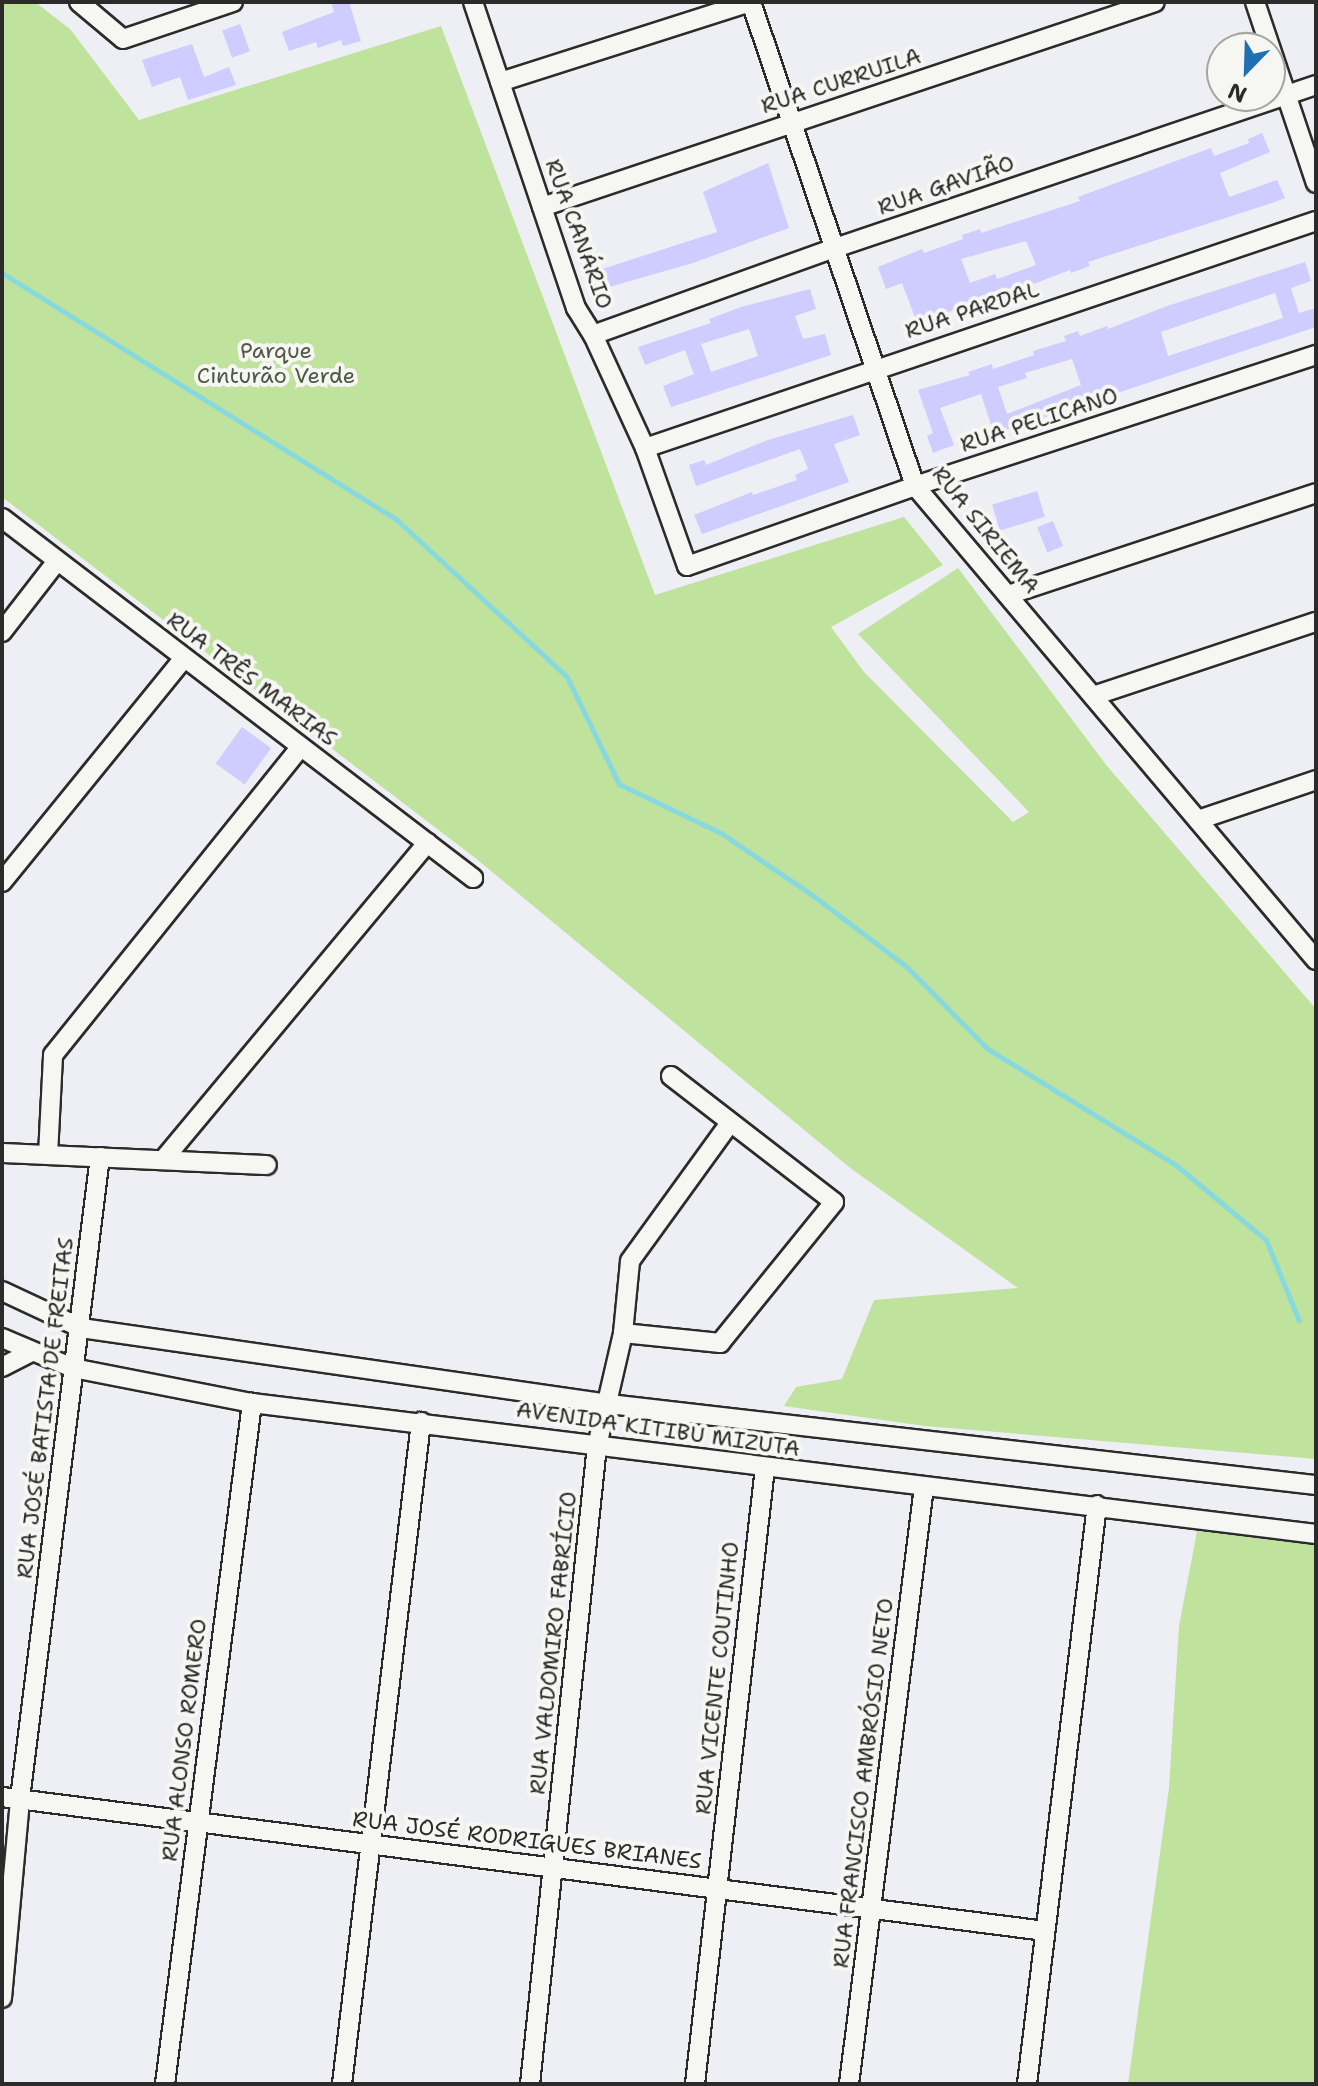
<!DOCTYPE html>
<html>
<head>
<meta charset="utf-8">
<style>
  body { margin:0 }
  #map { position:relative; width:1318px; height:2086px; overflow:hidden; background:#eeeef5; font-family:"Shantell Sans",sans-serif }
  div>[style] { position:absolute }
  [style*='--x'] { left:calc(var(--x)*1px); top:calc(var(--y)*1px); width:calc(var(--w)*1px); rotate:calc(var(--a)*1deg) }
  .green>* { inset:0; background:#bfe29c }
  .stream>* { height:5px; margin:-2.5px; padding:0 2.5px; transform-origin:2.5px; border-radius:2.5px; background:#88d9de }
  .building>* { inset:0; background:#cfccff; transform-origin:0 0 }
  .roads { filter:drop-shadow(2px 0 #2b2b2b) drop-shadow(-2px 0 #2b2b2b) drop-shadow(0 2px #2b2b2b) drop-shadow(0 -2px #2b2b2b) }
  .minor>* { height:18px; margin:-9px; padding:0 9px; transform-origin:9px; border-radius:9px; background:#f6f6f2 }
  span { translate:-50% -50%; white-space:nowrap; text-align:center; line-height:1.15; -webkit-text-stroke:8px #f6f6f2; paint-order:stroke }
  .street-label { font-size:22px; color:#2b2b2b }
  .park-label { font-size:22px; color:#505947 }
  .frame { position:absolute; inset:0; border:4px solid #2b2b2b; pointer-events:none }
  .north { position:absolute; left:1206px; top:32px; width:80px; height:80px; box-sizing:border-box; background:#f6f6f2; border:2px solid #a5a5a2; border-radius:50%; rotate:203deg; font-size:22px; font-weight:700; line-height:32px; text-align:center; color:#2b2b2b }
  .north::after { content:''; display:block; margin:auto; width:28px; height:36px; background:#1f6fb2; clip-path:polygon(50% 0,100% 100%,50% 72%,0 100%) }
</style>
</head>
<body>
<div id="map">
  <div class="green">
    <div style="clip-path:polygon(2px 2px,35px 2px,70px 29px,139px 120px,441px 26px,655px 595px,904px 517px,943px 565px,831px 627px,864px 672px,1013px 822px,1029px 812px,858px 634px,958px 568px,1107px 766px,1316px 1009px,1316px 1459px,925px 1426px,784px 1406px,796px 1387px,842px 1379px,874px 1300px,1018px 1288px,849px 1167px,474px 857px,2px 497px)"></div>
    <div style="clip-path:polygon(1197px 1531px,1316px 1545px,1316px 2084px,1128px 2084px,1169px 1788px,1179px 1626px)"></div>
  </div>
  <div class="stream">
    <div style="--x:2;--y:273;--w:466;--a:32"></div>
    <div style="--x:397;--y:520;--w:231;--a:42.7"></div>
    <div style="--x:567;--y:677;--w:119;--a:64.1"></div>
    <div style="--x:619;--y:784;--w:113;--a:25.7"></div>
    <div style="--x:721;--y:833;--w:114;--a:34.2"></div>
    <div style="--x:815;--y:897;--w:116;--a:37.3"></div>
    <div style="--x:907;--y:967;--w:115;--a:45.4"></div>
    <div style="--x:988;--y:1049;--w:221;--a:31.7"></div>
    <div style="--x:1176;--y:1165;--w:117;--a:39.8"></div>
    <div style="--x:1266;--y:1240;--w:87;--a:67.8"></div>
  </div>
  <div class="building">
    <div style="clip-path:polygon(331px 2px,349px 2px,361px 41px,343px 46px,341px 40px,318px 48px,316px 42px,289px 51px,282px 32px,334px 12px)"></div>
    <div style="left:240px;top:24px;width:29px;height:19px;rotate:70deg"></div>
    <div style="clip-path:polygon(192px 44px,204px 77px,229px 67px,236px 85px,188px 100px,180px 77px,152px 87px,142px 60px)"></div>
    <div style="clip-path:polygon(evenodd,1262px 133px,1270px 152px,1220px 173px,1229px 197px,1277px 180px,1285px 198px,1269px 204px,1088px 262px,1090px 266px,1071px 273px,1070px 270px,974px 307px,955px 313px,954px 310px,917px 323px,902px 283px,886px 289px,878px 267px,922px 249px,924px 253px,963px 239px,962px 235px,980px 229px,981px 233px,1080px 201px,1078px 197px,1211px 148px,1214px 156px,1249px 143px,1248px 139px,1262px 133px,1026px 241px,1036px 265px,997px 279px,995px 274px,970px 283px,961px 259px,1026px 241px)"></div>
    <div style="clip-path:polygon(768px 163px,789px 228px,693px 263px,602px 289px,596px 271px,717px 232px,703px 192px)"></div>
    <div style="clip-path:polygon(evenodd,1305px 262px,1311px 281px,1291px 288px,1299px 313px,1316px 308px,1316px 327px,994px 434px,981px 394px,940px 408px,954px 445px,933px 453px,927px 436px,933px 433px,918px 390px,970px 375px,968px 372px,992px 364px,993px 369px,1034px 355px,1033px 351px,1066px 341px,1064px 336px,1078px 331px,1080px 336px,1107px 326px,1108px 329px,1167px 306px,1305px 262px,1275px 293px,1283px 318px,1168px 356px,1161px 332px,1275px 293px,1305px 262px,1072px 359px,1081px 385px,1007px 414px,998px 387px,1027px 378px,1025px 373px,1072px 359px)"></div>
    <div style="clip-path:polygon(evenodd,810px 289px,816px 309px,795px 316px,803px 339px,825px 334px,831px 355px,671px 407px,663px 386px,694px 374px,685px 350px,645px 365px,638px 347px,711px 323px,709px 319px,741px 307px,810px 289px,749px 329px,758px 356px,711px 372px,701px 344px,749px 329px)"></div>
    <div style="clip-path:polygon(853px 415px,860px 435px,834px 444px,849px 482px,702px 534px,694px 515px,752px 492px,753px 495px,797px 480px,795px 475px,808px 469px,800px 449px,696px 486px,689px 465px,704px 460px,706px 465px,768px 440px)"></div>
    <div style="left:1037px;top:491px;width:27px;height:47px;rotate:73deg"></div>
    <div style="left:1053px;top:521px;width:27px;height:17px;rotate:68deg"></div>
    <div style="left:242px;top:727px;width:36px;height:45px;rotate:36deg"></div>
  </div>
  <div class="roads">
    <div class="minor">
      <div style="--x:79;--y:2;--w:57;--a:40.1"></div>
      <div style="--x:123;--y:39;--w:116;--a:-18.6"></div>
      <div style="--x:473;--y:2;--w:323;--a:71.4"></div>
      <div style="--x:576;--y:308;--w:32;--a:58"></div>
      <div style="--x:593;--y:335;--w:124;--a:65.3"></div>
      <div style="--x:645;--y:448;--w:125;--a:70.4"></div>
      <div style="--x:687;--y:566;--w:242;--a:-19.3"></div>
      <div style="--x:915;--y:486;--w:422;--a:-18.1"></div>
      <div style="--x:751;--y:2;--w:511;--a:71.28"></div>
      <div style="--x:915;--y:486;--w:621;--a:49.77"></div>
      <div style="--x:1255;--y:2;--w:191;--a:71.4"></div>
      <div style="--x:500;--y:82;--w:263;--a:-17.7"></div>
      <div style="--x:542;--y:207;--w:646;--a:-18.49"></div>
      <div style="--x:593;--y:335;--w:257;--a:-19.8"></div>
      <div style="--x:835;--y:248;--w:508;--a:-18.72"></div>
      <div style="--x:645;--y:448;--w:708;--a:-18.69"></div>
      <div style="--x:2;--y:518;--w:593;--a:37.39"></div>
      <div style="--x:1008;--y:595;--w:324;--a:-18.3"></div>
      <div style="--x:2;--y:632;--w:90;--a:-52.2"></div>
      <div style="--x:1093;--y:696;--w:235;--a:-18.4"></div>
      <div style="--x:1198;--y:820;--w:125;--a:-18.7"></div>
      <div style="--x:2;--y:882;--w:289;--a:-50.9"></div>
      <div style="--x:2;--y:1153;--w:265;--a:2.6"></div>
      <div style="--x:48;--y:1155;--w:100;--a:-87.1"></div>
      <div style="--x:53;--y:1055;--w:395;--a:-51.2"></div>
      <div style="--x:163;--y:1160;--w:413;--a:-50.2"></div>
      <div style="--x:2;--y:1291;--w:87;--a:25.1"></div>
      <div style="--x:81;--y:1328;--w:533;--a:8.19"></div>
      <div style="--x:609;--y:1404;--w:712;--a:6.54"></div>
      <div style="--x:623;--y:1333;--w:98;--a:5.9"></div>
      <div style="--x:720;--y:1343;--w:181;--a:-51"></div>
      <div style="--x:834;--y:1202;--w:206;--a:-142.3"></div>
      <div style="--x:2;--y:1338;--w:77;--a:22.9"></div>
      <div style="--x:73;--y:1368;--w:182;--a:11.1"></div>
      <div style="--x:252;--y:1403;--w:1072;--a:7.02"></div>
      <div style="--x:2;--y:1367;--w:33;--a:-27"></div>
      <div style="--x:2;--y:1797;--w:1052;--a:7.32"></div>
      <div style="--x:2;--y:1998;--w:200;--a:-84.8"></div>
      <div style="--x:20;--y:1799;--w:647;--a:-82.9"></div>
      <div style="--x:165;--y:2084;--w:687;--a:-82.72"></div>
      <div style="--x:342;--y:2084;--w:667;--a:-83.19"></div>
      <div style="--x:530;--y:2084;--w:642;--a:-84.01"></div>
      <div style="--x:597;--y:1446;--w:116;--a:-77"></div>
      <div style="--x:623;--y:1333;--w:72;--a:-84.4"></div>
      <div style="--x:630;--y:1261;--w:170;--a:-54.1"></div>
      <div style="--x:695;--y:2084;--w:620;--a:-83.52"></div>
      <div style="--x:849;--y:2084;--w:602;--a:-82.84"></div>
      <div style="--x:1027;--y:2084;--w:583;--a:-83.11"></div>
    </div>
  </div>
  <div class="street-label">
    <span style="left:841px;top:81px;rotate:-18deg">RUA CURRUILA</span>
    <span style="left:946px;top:185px;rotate:-19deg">RUA GAVIÃO</span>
    <span style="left:579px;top:234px;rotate:70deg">RUA CANÁRIO</span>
    <span style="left:972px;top:310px;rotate:-18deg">RUA PARDAL</span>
    <span style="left:1039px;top:420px;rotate:-18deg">RUA PELICANO</span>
    <span style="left:986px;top:530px;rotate:51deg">RUA SIRIEMA</span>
    <span style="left:252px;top:679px;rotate:37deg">RUA TRÊS MARIAS</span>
    <span style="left:45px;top:1408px;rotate:-83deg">RUA JOSÉ BATISTA DE FREITAS</span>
    <span style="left:658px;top:1429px;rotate:8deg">AVENIDA KITIBU MIZUTA</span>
    <span style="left:553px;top:1643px;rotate:-84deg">RUA VALDOMIRO FABRÍCIO</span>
    <span style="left:717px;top:1678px;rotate:-84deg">RUA VICENTE COUTINHO</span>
    <span style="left:184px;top:1740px;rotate:-83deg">RUA ALONSO ROMERO</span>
    <span style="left:863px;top:1783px;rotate:-83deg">RUA FRANCISCO AMBRÓSIO NETO</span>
    <span style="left:527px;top:1840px;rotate:7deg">RUA JOSÉ RODRIGUES BRIANES</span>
  </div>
  <div class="park-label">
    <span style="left:276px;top:363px">Parque<br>Cinturão Verde</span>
  </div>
  <div class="frame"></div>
  <div class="north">N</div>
</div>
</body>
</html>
